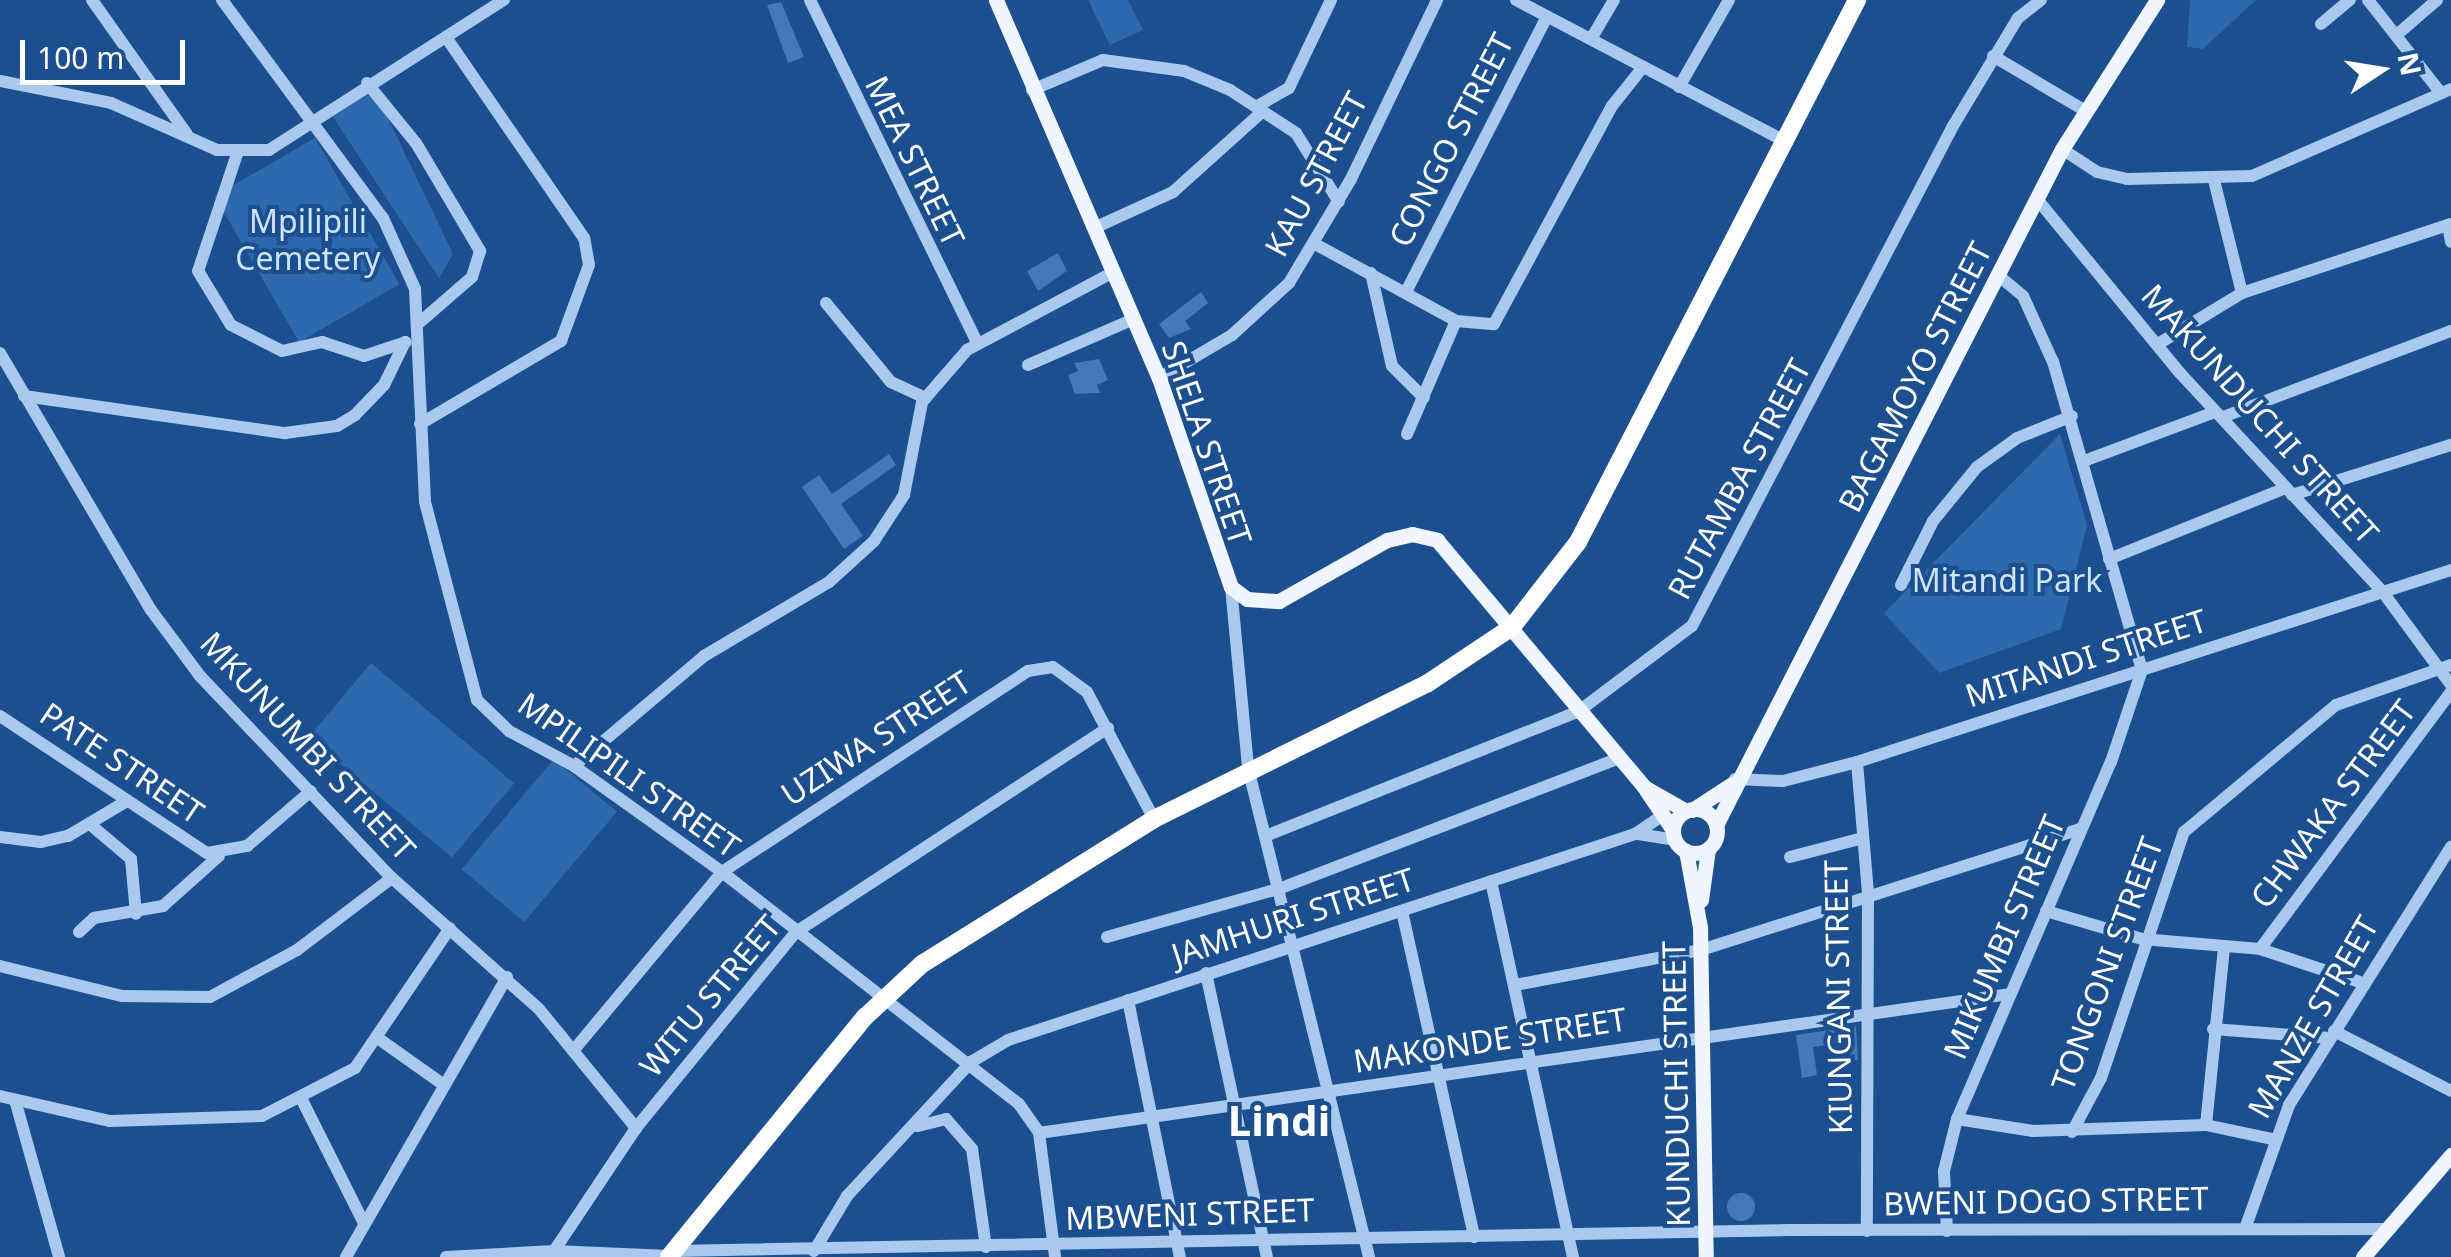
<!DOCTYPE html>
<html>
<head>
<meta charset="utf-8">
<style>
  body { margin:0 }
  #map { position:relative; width:2451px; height:1257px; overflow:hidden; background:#1b4f8f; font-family:"Noto Sans",sans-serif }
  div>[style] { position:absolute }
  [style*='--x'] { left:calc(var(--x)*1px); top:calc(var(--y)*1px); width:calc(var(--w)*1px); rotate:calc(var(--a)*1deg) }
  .green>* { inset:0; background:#2e69ad; transform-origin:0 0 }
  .building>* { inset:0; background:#4478b7 }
  .round { border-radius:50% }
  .minor>* { height:12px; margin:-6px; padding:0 6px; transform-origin:6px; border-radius:6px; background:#a9c9ee }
  .major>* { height:15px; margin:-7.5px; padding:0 7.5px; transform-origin:7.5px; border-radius:7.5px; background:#f0f6ff }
  .major>.ring { margin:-7.5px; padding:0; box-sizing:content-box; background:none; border:15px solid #f0f6ff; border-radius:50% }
  .highway>* { height:18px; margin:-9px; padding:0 9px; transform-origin:9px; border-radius:9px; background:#fff }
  span { translate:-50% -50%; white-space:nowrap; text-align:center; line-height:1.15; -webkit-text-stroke:8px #1b4f8f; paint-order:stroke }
  .street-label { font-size:32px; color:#fff }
  .park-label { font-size:32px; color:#cfe3fa }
  .district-label { font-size:42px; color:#fff; font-weight:700 }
  .north { position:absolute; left:2331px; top:20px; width:100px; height:100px; -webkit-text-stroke:8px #1b4f8f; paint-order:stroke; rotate:78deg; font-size:28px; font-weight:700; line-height:40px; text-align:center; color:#fff }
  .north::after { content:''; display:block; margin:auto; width:35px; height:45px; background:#fff; clip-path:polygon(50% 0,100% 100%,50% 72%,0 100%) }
  .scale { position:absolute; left:20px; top:40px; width:165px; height:45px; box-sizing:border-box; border:5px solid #fff; border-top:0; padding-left:12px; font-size:30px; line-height:35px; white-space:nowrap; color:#fff; -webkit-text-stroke:8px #1b4f8f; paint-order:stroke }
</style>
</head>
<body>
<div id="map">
  <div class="green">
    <div style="clip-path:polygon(1088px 0,1128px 0,1143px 30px,1110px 45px)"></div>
    <div style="clip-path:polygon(2190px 0,2256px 0,2203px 49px,2187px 47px)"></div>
    <div style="clip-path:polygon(374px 89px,453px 254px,439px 278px,333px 117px)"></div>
    <div style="left:315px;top:138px;width:169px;height:116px;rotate:60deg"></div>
    <div style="clip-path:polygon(2060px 434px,2087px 525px,2061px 629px,1939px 673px,1884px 613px)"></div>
    <div style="left:371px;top:663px;width:187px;height:97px;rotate:40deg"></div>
    <div style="left:554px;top:759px;width:82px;height:144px;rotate:40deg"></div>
  </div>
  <div class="building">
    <div style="clip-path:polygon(781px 2px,804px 57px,788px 63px,767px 5px)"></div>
    <div style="clip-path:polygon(1058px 253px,1067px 271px,1038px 291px,1027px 271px)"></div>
    <div style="clip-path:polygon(1201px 292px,1208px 303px,1185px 321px,1191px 329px,1169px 338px,1159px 324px)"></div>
    <div style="clip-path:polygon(1099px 359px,1108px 380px,1097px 385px,1100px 393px,1075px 394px,1068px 375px,1078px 371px,1074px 363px)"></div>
    <div style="clip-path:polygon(889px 454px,896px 465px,841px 504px,863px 536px,844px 549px,802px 487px,819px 475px,832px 494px)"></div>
    <div style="clip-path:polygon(1856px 1026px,1858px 1060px,1839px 1062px,1836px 1044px,1813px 1047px,1817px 1075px,1802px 1078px,1796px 1035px)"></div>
    <div class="round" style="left:1727px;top:1193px;width:28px;height:28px"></div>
  </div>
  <div class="minor">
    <div style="--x:92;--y:0;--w:164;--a:54.7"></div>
    <div style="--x:222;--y:0;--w:271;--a:53.6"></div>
    <div style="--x:383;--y:218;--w:78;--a:65.7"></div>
    <div style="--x:415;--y:289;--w:213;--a:87.3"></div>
    <div style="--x:425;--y:502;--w:205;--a:75.3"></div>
    <div style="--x:477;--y:700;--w:45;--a:44.1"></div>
    <div style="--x:509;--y:731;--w:74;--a:28.3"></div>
    <div style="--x:574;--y:766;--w:182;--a:35.6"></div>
    <div style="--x:722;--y:872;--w:377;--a:38"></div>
    <div style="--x:1019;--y:1104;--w:35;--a:55"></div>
    <div style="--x:1039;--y:1133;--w:125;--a:82.6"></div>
    <div style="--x:810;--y:0;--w:381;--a:64"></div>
    <div style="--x:1516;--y:0;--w:306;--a:27.7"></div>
    <div style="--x:2368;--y:0;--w:118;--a:51.9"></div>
    <div style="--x:2321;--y:24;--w:38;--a:-40"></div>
    <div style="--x:2400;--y:32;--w:49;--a:-40.9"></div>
    <div style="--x:1591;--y:39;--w:45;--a:-59.5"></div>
    <div style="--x:1993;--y:56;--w:106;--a:30.7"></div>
    <div style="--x:0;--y:81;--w:113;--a:11.2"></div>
    <div style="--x:111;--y:103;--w:116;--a:23.9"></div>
    <div style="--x:217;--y:150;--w:52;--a:0"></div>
    <div style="--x:269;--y:150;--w:279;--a:-32.6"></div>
    <div style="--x:367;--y:83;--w:77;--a:50.8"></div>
    <div style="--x:416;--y:143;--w:126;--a:59.3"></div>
    <div style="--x:480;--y:251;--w:27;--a:107"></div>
    <div style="--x:472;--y:277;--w:69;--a:139.1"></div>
    <div style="--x:1679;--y:87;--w:100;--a:-60.1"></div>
    <div style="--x:1032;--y:90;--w:77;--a:-22.9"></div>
    <div style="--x:1103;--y:60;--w:82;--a:7.7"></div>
    <div style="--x:1184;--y:71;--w:50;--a:22.4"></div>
    <div style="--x:1230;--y:90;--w:79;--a:33.1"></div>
    <div style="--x:1296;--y:133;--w:81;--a:58.1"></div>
    <div style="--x:1256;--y:107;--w:38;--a:-30"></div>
    <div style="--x:1289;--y:88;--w:98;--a:-64.5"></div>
    <div style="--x:2062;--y:149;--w:42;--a:33.3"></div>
    <div style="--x:2097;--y:172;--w:31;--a:13"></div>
    <div style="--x:2127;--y:179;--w:125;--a:-1.4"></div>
    <div style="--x:2252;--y:176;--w:217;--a:-23.6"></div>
    <div style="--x:237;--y:154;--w:123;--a:108.4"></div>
    <div style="--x:198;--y:271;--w:63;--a:58.6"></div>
    <div style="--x:231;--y:325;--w:57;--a:27"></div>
    <div style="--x:282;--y:351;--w:41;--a:-12.7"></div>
    <div style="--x:322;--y:342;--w:44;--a:18.4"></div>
    <div style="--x:364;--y:356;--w:44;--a:-18.4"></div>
    <div style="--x:2214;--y:180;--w:116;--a:76.1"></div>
    <div style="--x:2037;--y:199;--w:225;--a:50.6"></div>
    <div style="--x:2180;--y:373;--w:297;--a:47.2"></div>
    <div style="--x:2382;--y:591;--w:117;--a:53.7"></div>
    <div style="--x:2448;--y:225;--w:17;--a:80"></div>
    <div style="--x:1094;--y:228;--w:87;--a:-24.5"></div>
    <div style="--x:1173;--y:192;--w:120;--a:-42"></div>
    <div style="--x:1315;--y:244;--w:161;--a:28.6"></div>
    <div style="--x:1456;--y:321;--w:38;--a:5"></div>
    <div style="--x:1494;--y:324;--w:248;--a:-61.6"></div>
    <div style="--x:1612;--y:106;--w:50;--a:-51.5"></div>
    <div style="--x:1371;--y:273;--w:95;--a:77.3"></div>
    <div style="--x:1392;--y:366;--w:45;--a:45"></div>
    <div style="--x:1407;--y:290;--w:307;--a:-62.9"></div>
    <div style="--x:826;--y:303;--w:102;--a:50.6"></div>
    <div style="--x:891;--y:382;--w:38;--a:25"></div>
    <div style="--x:2158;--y:344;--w:98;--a:-31.3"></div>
    <div style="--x:2242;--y:293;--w:220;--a:-18.3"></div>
    <div style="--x:0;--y:353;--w:298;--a:59.6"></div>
    <div style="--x:151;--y:610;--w:82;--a:53.4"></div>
    <div style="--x:200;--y:676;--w:279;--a:46.5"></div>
    <div style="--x:392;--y:878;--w:197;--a:41.7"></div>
    <div style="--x:539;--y:1009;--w:154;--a:50.8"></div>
    <div style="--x:1028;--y:365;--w:116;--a:-23.5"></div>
    <div style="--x:1159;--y:378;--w:85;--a:-30.5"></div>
    <div style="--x:1232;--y:335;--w:77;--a:-42.4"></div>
    <div style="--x:1289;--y:283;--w:121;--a:-59.2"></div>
    <div style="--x:1351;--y:179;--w:199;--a:-64.3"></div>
    <div style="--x:24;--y:396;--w:264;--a:8.1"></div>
    <div style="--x:285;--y:433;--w:52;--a:-7.7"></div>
    <div style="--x:337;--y:426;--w:21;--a:-31"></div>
    <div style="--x:355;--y:415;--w:42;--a:-46"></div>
    <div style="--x:384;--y:385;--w:48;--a:-64"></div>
    <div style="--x:2223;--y:417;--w:244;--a:-20.7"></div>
    <div style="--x:420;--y:424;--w:164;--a:-30.5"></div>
    <div style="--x:561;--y:341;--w:81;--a:-69.8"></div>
    <div style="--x:589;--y:265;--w:27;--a:-100"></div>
    <div style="--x:584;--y:238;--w:244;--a:-124.5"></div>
    <div style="--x:1407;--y:434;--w:123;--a:-66.6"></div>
    <div style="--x:2084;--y:461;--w:140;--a:-20.5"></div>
    <div style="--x:2292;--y:495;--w:167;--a:-17.5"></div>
    <div style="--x:2109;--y:559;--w:191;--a:-21.9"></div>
    <div style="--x:1901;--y:585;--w:72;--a:-63.4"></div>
    <div style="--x:1933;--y:521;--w:70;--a:-50.8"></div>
    <div style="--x:1977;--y:467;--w:49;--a:-35.9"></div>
    <div style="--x:2017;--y:438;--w:59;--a:-21.8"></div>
    <div style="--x:1231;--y:587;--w:182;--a:84.6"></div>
    <div style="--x:1248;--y:768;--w:504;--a:76.1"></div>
    <div style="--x:0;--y:716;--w:248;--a:33.5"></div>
    <div style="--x:207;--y:853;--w:41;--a:-9.9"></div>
    <div style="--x:247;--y:846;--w:84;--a:-40.7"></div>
    <div style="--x:1857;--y:762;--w:131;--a:85.2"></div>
    <div style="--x:1868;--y:893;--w:338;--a:90.2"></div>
    <div style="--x:574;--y:766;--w:170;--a:-40.2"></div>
    <div style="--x:704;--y:656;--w:145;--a:-30.6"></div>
    <div style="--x:829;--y:582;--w:61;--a:-42.3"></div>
    <div style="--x:874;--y:541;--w:55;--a:-56.9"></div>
    <div style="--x:904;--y:495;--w:95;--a:-79"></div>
    <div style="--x:922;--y:402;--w:69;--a:-49.1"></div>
    <div style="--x:967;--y:350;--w:166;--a:-28"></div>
    <div style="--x:1735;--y:779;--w:48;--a:2.4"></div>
    <div style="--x:1783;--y:781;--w:76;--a:-14.4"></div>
    <div style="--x:1857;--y:762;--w:624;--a:-17.91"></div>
    <div style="--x:92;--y:826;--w:51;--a:40.2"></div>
    <div style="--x:131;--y:859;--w:55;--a:84.8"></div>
    <div style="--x:1638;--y:834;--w:37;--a:9"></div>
    <div style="--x:1268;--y:835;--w:335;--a:-21.7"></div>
    <div style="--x:1579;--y:711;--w:141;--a:-37"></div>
    <div style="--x:1692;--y:626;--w:564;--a:-62.44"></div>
    <div style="--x:1953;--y:126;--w:126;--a:-59"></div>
    <div style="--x:2018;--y:18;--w:29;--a:-38"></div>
    <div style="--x:0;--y:837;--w:41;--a:7"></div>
    <div style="--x:41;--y:842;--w:28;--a:-13"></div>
    <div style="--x:68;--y:836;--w:69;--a:-30.7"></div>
    <div style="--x:1790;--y:857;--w:75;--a:-14.6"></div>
    <div style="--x:1491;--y:881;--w:385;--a:77.7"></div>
    <div style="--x:1402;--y:911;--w:334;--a:77.5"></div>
    <div style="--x:2046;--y:911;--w:100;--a:16.3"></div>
    <div style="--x:2142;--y:939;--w:118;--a:4.8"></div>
    <div style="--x:2260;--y:949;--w:105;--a:18.3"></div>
    <div style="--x:79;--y:932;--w:21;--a:-43"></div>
    <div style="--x:94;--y:918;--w:70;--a:-9.9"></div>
    <div style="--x:163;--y:906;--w:75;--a:-41.8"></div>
    <div style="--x:1107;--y:937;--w:181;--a:-15.7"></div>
    <div style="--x:1281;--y:888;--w:363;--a:-21"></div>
    <div style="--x:2260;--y:949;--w:320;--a:-53.4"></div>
    <div style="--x:0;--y:966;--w:126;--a:13.8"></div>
    <div style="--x:122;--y:996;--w:88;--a:0.7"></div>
    <div style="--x:210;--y:997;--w:99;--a:-28.4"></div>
    <div style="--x:297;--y:950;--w:119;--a:-37.2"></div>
    <div style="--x:1206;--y:973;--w:290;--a:77.9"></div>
    <div style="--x:1515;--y:985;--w:189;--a:-10.7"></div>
    <div style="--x:1701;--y:950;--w:398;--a:-17.7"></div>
    <div style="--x:1128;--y:1000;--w:262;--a:78.6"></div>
    <div style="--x:2213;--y:1029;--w:117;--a:4.4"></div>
    <div style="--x:2334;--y:1031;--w:131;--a:27.1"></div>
    <div style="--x:379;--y:1039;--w:80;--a:35.3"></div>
    <div style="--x:573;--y:1051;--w:233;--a:-50.2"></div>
    <div style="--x:722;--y:872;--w:366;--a:-33.3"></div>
    <div style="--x:1028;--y:671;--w:25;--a:-9"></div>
    <div style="--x:1053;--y:667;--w:42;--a:36.3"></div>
    <div style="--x:1087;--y:692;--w:144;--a:62.2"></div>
    <div style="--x:0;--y:1096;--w:113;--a:12.8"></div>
    <div style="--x:110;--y:1121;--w:152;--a:-1.9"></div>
    <div style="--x:262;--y:1116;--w:105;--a:-27.3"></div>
    <div style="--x:355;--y:1068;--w:169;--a:-55.8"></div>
    <div style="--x:301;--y:1098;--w:140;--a:63.3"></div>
    <div style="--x:15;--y:1100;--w:163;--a:74.3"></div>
    <div style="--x:1957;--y:1119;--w:77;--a:9"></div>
    <div style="--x:2033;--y:1131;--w:173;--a:-2"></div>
    <div style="--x:2206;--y:1125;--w:67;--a:12"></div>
    <div style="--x:2206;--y:1125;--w:178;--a:-84.2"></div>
    <div style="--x:918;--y:1126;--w:29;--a:-14"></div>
    <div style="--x:946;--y:1119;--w:40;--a:49"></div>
    <div style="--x:972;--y:1149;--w:99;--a:81.9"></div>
    <div style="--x:2072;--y:1132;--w:61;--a:-61.8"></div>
    <div style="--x:2101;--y:1078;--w:260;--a:-71.4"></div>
    <div style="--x:2184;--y:832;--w:198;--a:-39.9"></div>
    <div style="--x:2336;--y:705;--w:122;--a:-19.2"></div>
    <div style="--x:1039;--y:1133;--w:980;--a:-8.15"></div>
    <div style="--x:2246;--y:1226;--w:128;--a:-70.4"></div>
    <div style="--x:2289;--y:1105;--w:305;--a:-57.9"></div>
    <div style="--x:1947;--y:1231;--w:60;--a:-92.9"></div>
    <div style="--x:1944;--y:1171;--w:54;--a:-76"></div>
    <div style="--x:1957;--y:1119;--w:389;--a:-66.7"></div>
    <div style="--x:2111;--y:762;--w:97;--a:-71.4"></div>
    <div style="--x:2142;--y:670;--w:321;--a:-106.1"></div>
    <div style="--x:2053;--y:362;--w:72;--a:-114.4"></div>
    <div style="--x:2023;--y:296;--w:33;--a:-140"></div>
    <div style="--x:554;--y:1251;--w:148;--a:-56.3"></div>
    <div style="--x:636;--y:1128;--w:253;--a:-50.8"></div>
    <div style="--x:796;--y:932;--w:373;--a:-33.2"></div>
    <div style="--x:675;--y:1251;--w:1115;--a:-1.08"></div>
    <div style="--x:1790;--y:1230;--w:597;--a:-0.1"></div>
    <div style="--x:814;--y:1251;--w:64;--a:-59"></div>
    <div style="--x:847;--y:1196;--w:183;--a:-47.2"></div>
    <div style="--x:971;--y:1062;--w:43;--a:-30.7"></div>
    <div style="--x:1008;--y:1040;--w:660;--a:-18.19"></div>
    <div style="--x:1635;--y:834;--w:30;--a:-34"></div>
    <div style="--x:346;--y:1257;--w:323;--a:-60.1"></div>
    <div style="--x:446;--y:1257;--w:108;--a:-3.2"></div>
    <div style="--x:554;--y:1251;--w:115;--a:2.5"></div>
  </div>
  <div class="major">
    <div style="--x:996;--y:0;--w:412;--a:66.7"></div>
    <div style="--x:1159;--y:378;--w:221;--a:71"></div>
    <div style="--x:1231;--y:587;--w:20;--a:37"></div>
    <div style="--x:1247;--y:599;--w:32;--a:4"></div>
    <div style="--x:1279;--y:601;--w:124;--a:-29.5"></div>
    <div style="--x:1387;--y:540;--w:26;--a:-13"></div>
    <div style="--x:1412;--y:534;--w:26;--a:13"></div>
    <div style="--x:1437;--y:540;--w:322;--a:50"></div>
    <div style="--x:1644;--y:787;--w:48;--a:29.7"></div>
    <div style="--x:1646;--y:790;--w:48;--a:56"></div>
    <div class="ring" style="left:1673px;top:809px;width:29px;height:29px"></div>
    <div style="--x:1692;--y:810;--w:48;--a:-33"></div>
    <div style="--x:1716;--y:825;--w:759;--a:-62.9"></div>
    <div style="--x:2062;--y:149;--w:177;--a:-57.5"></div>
    <div style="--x:1686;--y:851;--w:77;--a:79.6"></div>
    <div style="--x:1700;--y:927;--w:330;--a:89"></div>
    <div style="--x:1701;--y:900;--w:51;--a:-82.2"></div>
    <div style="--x:2363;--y:1257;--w:135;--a:-49.2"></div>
  </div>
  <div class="highway">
    <div style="--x:669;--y:1257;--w:310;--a:-50.8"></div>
    <div style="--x:865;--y:1017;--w:78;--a:-42.9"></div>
    <div style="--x:922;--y:964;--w:274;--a:-32"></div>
    <div style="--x:1154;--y:819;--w:306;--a:-26.4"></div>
    <div style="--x:1428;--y:683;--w:101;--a:-33.7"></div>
    <div style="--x:1512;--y:627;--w:108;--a:-52.2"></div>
    <div style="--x:1578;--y:542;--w:610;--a:-62.76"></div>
  </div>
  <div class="street-label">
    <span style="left:1451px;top:140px;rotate:-63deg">CONGO STREET</span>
    <span style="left:915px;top:161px;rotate:64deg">MEA STREET</span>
    <span style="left:1316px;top:174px;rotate:-62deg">KAU STREET</span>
    <span style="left:1915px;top:377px;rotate:-63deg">BAGAMOYO STREET</span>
    <span style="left:2260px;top:414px;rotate:48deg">MAKUNDUCHI STREET</span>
    <span style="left:1207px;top:443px;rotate:71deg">SHELA STREET</span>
    <span style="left:1739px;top:479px;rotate:-62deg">RUTAMBA STREET</span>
    <span style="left:2086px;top:658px;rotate:-18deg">MITANDI STREET</span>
    <span style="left:876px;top:738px;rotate:-33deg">UZIWA STREET</span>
    <span style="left:308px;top:746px;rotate:47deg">MKUNUMBI STREET</span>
    <span style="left:122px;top:763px;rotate:34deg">PATE STREET</span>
    <span style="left:629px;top:775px;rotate:35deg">MPILIPILI STREET</span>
    <span style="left:2333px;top:804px;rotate:-53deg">CHWAKA STREET</span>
    <span style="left:1293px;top:917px;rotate:-18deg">JAMHURI STREET</span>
    <span style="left:2004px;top:937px;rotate:-67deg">MIKUMBI STREET</span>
    <span style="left:2107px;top:964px;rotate:-70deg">TONGONI STREET</span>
    <span style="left:710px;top:996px;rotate:-50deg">WITU STREET</span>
    <span style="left:1838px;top:997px;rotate:-91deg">KIUNGANI STREET</span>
    <span style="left:2313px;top:1017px;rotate:-60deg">MANZE STREET</span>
    <span style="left:1490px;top:1040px;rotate:-9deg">MAKONDE STREET</span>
    <span style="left:1676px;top:1084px;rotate:-91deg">KUNDUCHI STREET</span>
    <span style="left:2046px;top:1201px;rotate:-1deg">BWENI DOGO STREET</span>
    <span style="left:1190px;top:1214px;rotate:-2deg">MBWENI STREET</span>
  </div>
  <div class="park-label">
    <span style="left:308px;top:240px">Mpilipili<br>Cemetery</span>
    <span style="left:2007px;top:580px">Mitandi Park</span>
  </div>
  <div class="district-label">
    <span style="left:1279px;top:1120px">Lindi</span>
  </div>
  <div class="north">N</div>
  <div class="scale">100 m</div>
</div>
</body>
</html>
